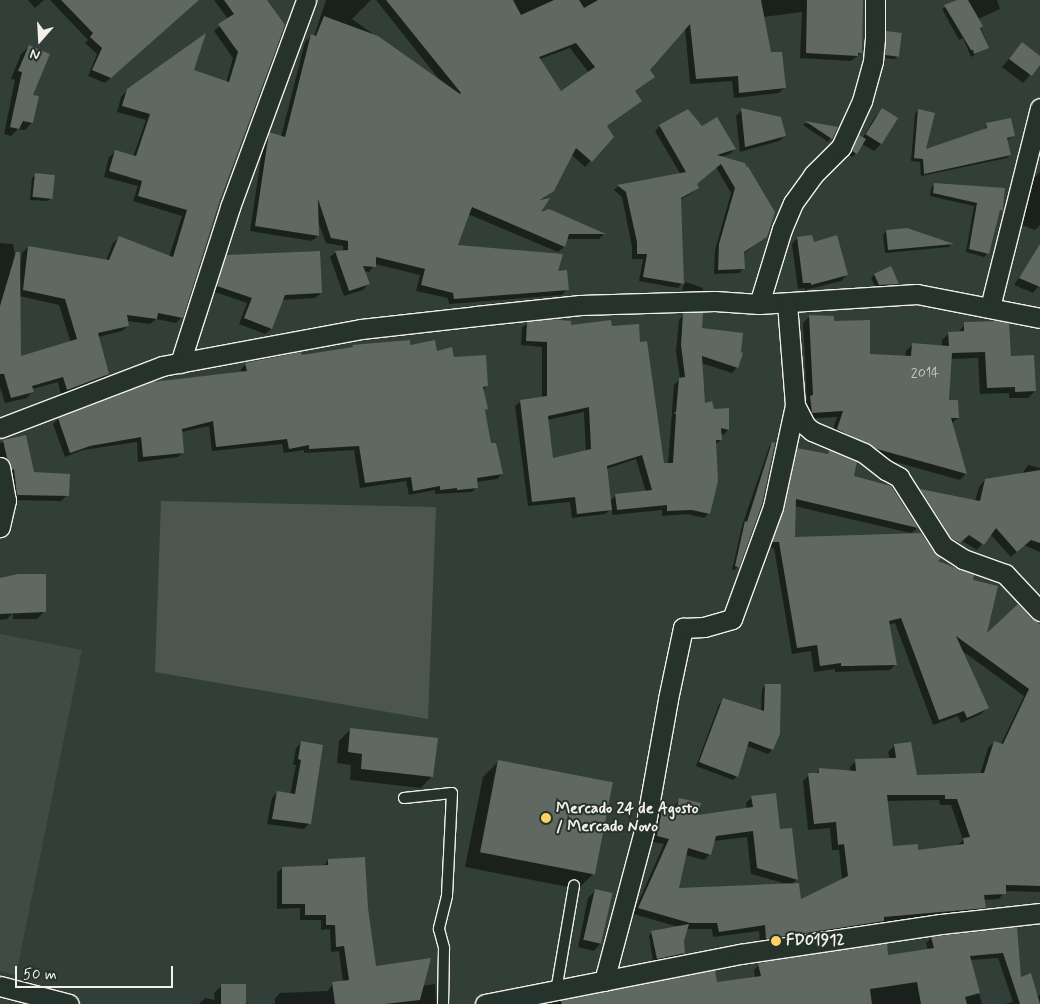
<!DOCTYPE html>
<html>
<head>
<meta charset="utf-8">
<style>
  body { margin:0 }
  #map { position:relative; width:1040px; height:1004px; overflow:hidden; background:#323e38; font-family:Mynerve,sans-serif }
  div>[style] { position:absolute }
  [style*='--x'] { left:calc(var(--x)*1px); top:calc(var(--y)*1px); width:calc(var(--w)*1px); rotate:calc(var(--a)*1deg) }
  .built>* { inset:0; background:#404b44 }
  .green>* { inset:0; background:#4c564f }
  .shadow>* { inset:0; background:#0007 }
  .building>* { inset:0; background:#5f6861; transform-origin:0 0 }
  .roads { filter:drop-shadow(1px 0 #f4f1e8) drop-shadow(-1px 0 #f4f1e8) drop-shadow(0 1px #f4f1e8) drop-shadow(0 -1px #f4f1e8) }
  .service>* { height:10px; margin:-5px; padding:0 5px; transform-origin:5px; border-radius:5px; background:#26332d }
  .minor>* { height:19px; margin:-9.5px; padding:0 9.5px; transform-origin:9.5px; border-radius:9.5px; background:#26332d }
  .dots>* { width:14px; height:14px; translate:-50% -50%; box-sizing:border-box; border:2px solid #26332d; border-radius:50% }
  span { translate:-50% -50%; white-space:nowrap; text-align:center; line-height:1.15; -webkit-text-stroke:4px #26332d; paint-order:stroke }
  .number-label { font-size:14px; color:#cfcfc6 }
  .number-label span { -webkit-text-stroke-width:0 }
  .poi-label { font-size:16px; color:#f4f1e8; font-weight:700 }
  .left { translate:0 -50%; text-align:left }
  .north { position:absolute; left:15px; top:15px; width:50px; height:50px; -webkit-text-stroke:4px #26332d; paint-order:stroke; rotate:199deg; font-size:14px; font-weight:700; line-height:20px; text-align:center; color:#f4f1e8 }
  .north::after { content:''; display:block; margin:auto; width:18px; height:22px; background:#f4f1e8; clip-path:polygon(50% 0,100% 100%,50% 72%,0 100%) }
  .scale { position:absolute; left:15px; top:966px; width:158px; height:22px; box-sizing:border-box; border:2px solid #f4f1e8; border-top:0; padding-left:6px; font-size:15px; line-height:18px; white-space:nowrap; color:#f4f1e8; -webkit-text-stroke:4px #26332d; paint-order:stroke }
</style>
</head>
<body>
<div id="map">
  <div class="built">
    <div style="clip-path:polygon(0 634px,82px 650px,16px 975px,0 971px)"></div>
  </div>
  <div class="green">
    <div style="clip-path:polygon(161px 501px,436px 507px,428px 719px,155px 672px)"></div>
  </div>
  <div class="shadow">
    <div style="clip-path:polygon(28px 0,44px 0,35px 8px)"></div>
    <div style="clip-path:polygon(50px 0,198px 0,105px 83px,88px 76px,97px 54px,85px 43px,88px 40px)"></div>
    <div style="clip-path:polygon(evenodd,214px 0,265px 0,218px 203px,182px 317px,176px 323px,156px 319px,150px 324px,127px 321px,128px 326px,122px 331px,98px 337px,108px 374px,102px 380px,61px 395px,58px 382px,32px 389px,32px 392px,27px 398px,5px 403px,0 387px,0 243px,13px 244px,19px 278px,22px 253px,28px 247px,106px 261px,113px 243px,119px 238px,169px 257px,182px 216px,133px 201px,138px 186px,104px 177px,109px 157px,115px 152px,133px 157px,146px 120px,117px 112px,121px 97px,127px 90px,192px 71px,226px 83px,233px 58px,214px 31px,228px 19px,214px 0,19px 296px,59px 305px,71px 343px,20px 358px,19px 296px)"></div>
    <div style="clip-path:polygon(evenodd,326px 0,371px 0,352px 19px,442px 83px,376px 0,861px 0,861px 53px,851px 61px,800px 58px,802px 12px,763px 17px,770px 54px,784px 88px,779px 93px,734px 98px,732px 81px,690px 84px,685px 28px,648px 70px,654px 77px,634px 92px,641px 101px,606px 127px,612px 137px,585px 167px,572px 155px,553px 191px,540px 201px,538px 214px,604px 234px,599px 239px,566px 239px,564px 247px,558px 252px,468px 214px,456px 246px,556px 272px,567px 289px,562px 295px,449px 304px,448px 298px,416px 291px,420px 275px,375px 264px,369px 272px,364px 271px,368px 284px,363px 290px,344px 296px,330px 257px,336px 252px,343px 252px,343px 246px,326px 243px,318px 222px,318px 236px,312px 241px,250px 231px,264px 139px,270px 134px,281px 137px,305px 42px,311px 36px,314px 36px,326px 0,570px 48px,589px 73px,561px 93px,540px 59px,570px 48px)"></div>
    <div style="clip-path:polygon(960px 0,997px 0,1000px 9px,978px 19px,988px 47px,971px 57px,963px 38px,959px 40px,942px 9px)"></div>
    <div style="clip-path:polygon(887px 32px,899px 55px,895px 59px,882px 58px,883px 36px)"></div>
    <div style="clip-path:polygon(1022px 44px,1040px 58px,1040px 63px,1023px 83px,1002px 67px)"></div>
    <div style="clip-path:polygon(29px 47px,32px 122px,25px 130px,18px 129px,11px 136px,4px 134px,15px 80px,11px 79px,21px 54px)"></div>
    <div style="clip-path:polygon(742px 110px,785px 136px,779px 141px,740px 152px,736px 116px)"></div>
    <div style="clip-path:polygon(883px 110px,881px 144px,874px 151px,862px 144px,853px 157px,849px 155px,856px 140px,859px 137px,862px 139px,875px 117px)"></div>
    <div style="clip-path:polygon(918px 110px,924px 151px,984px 130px,987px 124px,1014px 136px,1007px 140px,1010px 155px,1007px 158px,921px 176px,920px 162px,911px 161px,915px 114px)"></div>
    <div style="clip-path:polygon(806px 123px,836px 128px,828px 142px,803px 125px)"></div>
    <div style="clip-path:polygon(660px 126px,702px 127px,735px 149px,730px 154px,719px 157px,747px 167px,773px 212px,766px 237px,743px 254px,744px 268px,739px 273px,714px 274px,715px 250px,731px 193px,716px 167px,695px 184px,697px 187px,693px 192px,680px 200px,682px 283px,678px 288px,639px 281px,643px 259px,632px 259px,632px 247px,622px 197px,614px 190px,618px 186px,681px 175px,655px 131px)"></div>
    <div style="clip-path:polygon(1040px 172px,1040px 225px,1035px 230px,1019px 224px,1034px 178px)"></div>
    <div style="clip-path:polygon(36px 175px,52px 198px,48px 201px,30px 200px,32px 178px)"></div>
    <div style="clip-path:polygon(935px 184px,1001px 210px,997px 214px,988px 253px,984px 257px,966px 252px,974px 206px,930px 196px,931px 188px)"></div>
    <div style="clip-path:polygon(886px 231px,951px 244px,949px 247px,885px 253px,883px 235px)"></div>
    <div style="clip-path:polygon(797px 238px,847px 275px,841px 281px,805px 290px,805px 288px,798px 289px,792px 244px)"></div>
    <div style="clip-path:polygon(1038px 249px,1040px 284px,1033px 293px,1014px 285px)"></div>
    <div style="clip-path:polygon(227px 257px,321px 293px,315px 298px,282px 300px,271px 329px,265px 334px,239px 324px,247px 303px,212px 291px,221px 262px)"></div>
    <div style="clip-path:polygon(874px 275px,898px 284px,895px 287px,876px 288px,871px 278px)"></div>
    <div style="clip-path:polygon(686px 282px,703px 288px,703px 290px,700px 293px,682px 294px,683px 286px)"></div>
    <div style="clip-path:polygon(evenodd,684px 314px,737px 367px,732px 373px,701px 363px,704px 404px,713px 410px,727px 409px,728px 430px,723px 435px,720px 434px,721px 440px,715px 445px,709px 513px,704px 518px,687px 514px,662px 516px,662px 510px,612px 515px,612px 508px,605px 514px,572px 518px,570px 502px,528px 506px,515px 406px,521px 401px,542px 398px,542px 347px,521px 345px,522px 328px,528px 323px,611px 327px,639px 344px,663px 464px,668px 464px,674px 385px,680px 379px,676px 351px,679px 320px,684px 314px,584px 412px,586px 452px,552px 459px,547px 420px,584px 412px,684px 314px,636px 459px,646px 492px,616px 495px,610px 501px,606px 469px,636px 459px)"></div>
    <div style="clip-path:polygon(810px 316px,833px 322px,869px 355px,905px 357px,906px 351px,912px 345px,942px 347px,942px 340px,949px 333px,958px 333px,965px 324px,1010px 357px,1035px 391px,1028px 398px,1009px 398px,1009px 393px,980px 394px,978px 358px,951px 359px,948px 402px,958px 418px,951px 424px,966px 473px,960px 480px,870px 455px,831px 436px,837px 417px,806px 419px,804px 403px,807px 401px,803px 323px)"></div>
    <div style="clip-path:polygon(353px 346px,409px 347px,436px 352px,453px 358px,487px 386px,483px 390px,487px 409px,484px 411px,490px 445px,502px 474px,497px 479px,476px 482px,477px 487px,472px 492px,435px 494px,435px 490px,409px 495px,406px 481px,360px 488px,354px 450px,304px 453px,304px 450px,284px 453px,282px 444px,212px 451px,209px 426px,181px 432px,183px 452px,178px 457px,138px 462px,137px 442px,83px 450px,65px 457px,53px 424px,58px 419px,152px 383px,242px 373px,241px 369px,246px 364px,350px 349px)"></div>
    <div style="clip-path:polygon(25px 437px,33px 473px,67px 495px,61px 501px,11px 500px,0 464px,0 443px)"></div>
    <div style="clip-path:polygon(773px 443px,738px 567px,734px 570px,732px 570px,742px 526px,769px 447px)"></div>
    <div style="clip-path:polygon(evenodd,798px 449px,826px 455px,829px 452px,852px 477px,890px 487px,917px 528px,911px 533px,794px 506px,794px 539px,936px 562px,971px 581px,985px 636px,1018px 606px,1037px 623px,1040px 622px,1040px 892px,1005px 891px,999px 899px,983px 900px,985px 907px,979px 913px,881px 923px,877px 927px,760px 944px,759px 931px,713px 937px,712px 929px,687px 929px,683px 941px,684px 953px,680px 956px,653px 962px,649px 936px,652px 932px,679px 927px,633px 914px,664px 844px,652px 842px,658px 812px,664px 806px,673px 808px,680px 799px,696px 816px,747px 809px,746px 803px,752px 797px,779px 831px,797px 879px,792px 884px,800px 901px,842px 880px,839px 850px,832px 850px,830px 828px,808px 830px,803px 781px,809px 775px,815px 774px,820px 770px,850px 772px,850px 767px,856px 761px,890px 759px,888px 752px,894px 746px,916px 776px,980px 775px,988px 748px,994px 742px,1001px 744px,1024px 696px,961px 650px,987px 708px,981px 714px,961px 723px,958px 716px,933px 725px,895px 623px,888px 625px,896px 664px,890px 670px,835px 672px,835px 669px,814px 672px,811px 651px,792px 654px,774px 548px,767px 547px,792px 455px,798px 449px,939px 800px,940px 805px,951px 805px,963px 840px,958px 845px,917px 852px,892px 848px,886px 801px,939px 800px,798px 449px,747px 837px,751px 874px,787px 884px,677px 889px,685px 855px,704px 860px,710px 854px,714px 841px,747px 837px)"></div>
    <div style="clip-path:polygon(1028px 465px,1040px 468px,1040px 552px,1024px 545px,1011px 557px,990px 534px,977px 550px,962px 541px,953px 549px,915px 496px,920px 490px,975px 501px,979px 487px,985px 480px,1022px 474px)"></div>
    <div style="clip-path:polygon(0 579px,45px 611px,37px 619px,13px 619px,13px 613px,7px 619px,0 620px)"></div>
    <div style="clip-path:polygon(766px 685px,772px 750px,768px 754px,747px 746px,737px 776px,733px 780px,696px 766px,719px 704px,724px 700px,761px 711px,762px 689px)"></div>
    <div style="clip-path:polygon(351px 729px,432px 776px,421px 788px,350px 780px,351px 765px,337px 763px,339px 741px)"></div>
    <div style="clip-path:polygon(302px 742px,309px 823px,304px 829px,267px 824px,272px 798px,278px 792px,290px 795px,296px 765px,293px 765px,296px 748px)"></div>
    <div style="clip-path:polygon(498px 762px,593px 874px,578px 889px,465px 867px,483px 777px)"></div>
    <div style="clip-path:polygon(328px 860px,367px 908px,375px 967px,423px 986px,435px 984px,436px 1004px,275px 1004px,275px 998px,280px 993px,328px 991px,333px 983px,343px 982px,339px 951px,331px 952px,330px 929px,321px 930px,321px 920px,300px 920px,300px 908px,277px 909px,277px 873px,282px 868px,323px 867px)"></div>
    <div style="clip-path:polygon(596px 890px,601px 943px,594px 951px,578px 947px,588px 898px)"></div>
    <div style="clip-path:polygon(1016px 928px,1020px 978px,1037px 996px,1040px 995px,1040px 1004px,1005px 1004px,1013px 1002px,998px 958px,970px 960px,982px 1004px,543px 1004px,714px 972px,716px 983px,755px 978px,754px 970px,759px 965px,887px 956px,928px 951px,926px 943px,931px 938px)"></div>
    <div style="clip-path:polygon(221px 986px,245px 1003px,249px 1004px,199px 1004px,205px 998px,215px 1000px,214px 993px)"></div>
  </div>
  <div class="building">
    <div style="clip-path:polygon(61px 0,199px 0,111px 78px,92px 70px,102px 48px,90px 37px,93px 33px)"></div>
    <div style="clip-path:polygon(224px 0,267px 0,285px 25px,219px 203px,183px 318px,158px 313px,157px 319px,127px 315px,129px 326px,98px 333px,109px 374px,67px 390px,63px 377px,32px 386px,34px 392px,11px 398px,4px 374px,0 374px,0 306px,16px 252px,20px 252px,21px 356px,77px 339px,65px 299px,23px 290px,28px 246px,109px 260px,119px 236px,173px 257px,187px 210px,138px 196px,142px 181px,109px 171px,115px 150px,136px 156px,150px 114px,122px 106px,127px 89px,206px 33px,194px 70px,229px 82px,238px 52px,218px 24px,234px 14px)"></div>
    <div style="clip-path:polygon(evenodd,386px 0,513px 0,521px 15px,554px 0,579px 0,584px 8px,598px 0,761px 0,771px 52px,782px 52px,786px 88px,739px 93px,738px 76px,696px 79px,690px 24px,650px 70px,655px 77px,635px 91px,642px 101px,607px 126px,614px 137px,592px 162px,576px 148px,554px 191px,540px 200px,550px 198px,541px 212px,549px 209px,606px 234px,569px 234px,565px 247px,472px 207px,458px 245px,563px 254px,558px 271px,567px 270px,569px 290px,454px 299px,453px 293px,421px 285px,425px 269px,376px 257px,376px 267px,363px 266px,370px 284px,349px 291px,335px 251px,348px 250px,348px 241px,331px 238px,318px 199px,319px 236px,255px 226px,269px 132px,285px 137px,311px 34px,316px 36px,324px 16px,378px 36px,460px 94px,461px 93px,386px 0,576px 43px,595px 67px,561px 91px,539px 57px,576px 43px)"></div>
    <div style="clip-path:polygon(807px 0,863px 0,862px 53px,858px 53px,858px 56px,806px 53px)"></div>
    <div style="clip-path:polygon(957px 0,968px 0,983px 26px,980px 28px,989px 48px,974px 54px,973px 50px,971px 50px,944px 5px)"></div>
    <div style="left:886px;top:31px;width:16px;height:24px;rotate:7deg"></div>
    <div style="clip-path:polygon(1022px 42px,1040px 56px,1040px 65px,1032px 76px,1009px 59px)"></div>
    <div style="clip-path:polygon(29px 45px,50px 54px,33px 95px,39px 96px,33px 123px,23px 121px,19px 129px,10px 127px,22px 72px,18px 71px)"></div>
    <div style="clip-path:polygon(741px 108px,781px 117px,786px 136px,745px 147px)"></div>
    <div style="left:882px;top:108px;width:19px;height:31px;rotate:32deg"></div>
    <div style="clip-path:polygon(688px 109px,702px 126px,717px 117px,736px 149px,717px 155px,745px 163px,747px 168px,747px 165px,775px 212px,767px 237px,744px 252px,745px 269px,718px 270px,719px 244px,735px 188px,721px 164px,697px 184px,699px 188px,681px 198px,684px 284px,643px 277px,647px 254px,637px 254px,637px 242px,626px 192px,617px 185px,686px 172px,659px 125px)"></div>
    <div style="clip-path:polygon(918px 109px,935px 113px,926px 149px,987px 128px,986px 123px,1011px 118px,1015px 136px,1007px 138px,1011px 155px,924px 174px,923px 159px,914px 158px)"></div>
    <div style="clip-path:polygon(805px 121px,838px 127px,832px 139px)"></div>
    <div style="clip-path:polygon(859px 135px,866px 139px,857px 154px,852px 151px)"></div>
    <div style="left:35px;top:173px;width:20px;height:24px;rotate:6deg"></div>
    <div style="clip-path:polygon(934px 183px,1005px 188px,1003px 207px,1003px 211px,1000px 210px,989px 254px,969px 249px,977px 203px,933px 193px)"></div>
    <div style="clip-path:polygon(907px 228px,954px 244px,888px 250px,886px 230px)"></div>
    <div style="clip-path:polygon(812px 235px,814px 242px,837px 235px,848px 275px,811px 285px,811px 283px,803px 283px,797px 237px)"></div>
    <div style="clip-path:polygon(1040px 244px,1040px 287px,1019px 278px)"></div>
    <div style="clip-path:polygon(320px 251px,322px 293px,285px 295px,272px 329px,244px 318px,252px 298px,217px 286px,226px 255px)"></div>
    <div style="clip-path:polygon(891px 266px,899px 284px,879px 285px,874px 274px)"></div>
    <div style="clip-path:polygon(evenodd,683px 313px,703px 313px,702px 328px,743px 333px,741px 352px,743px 353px,738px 368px,702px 356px,705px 403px,712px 401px,714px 409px,729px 408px,729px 430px,721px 428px,722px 440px,716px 440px,718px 481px,710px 514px,692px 510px,667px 511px,667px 505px,617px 510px,615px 494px,652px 490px,642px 455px,607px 466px,612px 510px,577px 514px,575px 497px,532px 502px,520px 400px,547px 396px,547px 342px,526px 341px,527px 322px,551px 319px,571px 321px,571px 325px,611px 320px,612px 326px,639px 324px,640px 342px,647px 341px,664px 463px,673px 463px,676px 414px,674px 413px,676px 412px,679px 378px,685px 377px,681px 345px,683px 313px,589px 407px,591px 449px,553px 458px,548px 416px,589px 407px)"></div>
    <div style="clip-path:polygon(809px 315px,834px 316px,834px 321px,870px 320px,870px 354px,911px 356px,912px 343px,949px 346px,948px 332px,964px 331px,964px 322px,997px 321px,1009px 323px,1011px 356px,1034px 355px,1036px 391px,1015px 392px,1015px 387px,987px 388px,985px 352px,952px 353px,949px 400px,958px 400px,959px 418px,951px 418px,967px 474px,877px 449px,837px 429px,843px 411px,812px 413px,810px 396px,813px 395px)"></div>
    <div style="clip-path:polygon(410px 340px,410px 345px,435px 340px,437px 351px,452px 347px,454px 357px,486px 355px,488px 386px,483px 387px,488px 409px,485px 410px,491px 443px,496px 443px,503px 474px,477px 478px,478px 488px,457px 490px,457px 488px,440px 490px,440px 486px,413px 491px,411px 477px,365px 483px,359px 446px,309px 449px,309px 445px,289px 449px,287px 439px,216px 447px,213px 421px,182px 429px,184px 453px,143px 457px,141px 437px,90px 446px,70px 453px,58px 418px,152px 382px,247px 371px,245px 363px,301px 352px,302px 355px,353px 347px,352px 345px)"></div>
    <div style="clip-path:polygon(26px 435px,34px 472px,70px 474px,69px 496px,17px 495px,14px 469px,12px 470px,7px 458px,3px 440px)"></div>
    <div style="clip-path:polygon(772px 442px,775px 443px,762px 504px,739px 568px,735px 566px,745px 521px,747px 522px)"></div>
    <div style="clip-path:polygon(evenodd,797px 448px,828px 454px,829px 450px,857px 462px,854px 476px,891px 486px,918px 528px,796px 499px,795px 537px,921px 533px,934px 552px,941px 558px,938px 561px,974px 575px,973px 580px,998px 586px,987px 633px,1018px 604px,1032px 619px,1040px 624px,1040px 886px,1006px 885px,1006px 894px,984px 895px,986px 908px,884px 917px,884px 921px,766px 939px,765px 925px,719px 932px,717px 923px,690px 923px,638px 908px,669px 839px,657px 836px,663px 805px,677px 808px,679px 798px,701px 803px,698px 815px,753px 807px,751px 796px,776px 793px,780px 829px,792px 828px,798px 880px,757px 868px,753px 831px,716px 836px,711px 855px,688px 848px,679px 888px,799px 883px,801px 899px,848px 876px,844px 844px,838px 845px,836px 822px,814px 824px,808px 773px,819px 773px,819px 768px,856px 771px,855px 759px,896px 758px,894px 744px,911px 742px,917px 775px,984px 773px,994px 741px,1003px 744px,1029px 689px,956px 636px,989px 708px,967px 718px,964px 711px,939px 720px,901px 618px,889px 621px,897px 665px,841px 666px,841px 663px,820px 666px,817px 645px,797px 648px,779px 542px,772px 542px,784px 509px,797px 448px,887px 795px,945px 795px,945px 799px,957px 799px,970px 837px,963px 838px,964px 844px,918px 850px,918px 844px,893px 846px,887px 795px)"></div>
    <div style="clip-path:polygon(1040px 470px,1040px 543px,1031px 540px,1017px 552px,996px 528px,984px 545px,969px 535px,960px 543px,951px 538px,920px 489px,980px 501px,985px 479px)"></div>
    <div style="clip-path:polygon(18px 574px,46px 574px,46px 612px,0 614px,0 578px)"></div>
    <div style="clip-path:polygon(765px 684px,781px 684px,780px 734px,773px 750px,749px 741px,738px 777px,699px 762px,723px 698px,764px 711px)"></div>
    <div style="clip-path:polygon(350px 728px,438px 738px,433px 777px,361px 769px,362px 754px,348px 752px)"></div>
    <div style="clip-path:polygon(301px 741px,323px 745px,311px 824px,272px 819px,277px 791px,295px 794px,301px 760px,298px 759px)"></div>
    <div style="left:498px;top:760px;width:117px;height:94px;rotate:11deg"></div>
    <div style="clip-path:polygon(365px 857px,368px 908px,376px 966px,431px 958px,420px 1000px,385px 1004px,335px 1004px,332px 982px,349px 980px,344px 946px,336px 947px,335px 925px,326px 925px,326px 915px,305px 915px,305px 904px,282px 904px,282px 867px,328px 865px,328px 859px)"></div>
    <div style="left:595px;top:889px;width:18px;height:52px;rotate:13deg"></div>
    <div style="clip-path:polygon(689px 924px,684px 941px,685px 953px,657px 959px,651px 931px)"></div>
    <div style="clip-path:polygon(1017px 927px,1021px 977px,1031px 973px,1040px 1004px,1020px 1004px,1003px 953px,970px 956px,980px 993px,965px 997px,967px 1004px,921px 1004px,917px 982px,870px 989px,872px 1004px,562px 1004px,561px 1000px,715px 970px,717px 982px,761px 976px,758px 964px,769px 961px,887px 943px,888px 955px,934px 948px,931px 937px)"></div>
    <div style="left:246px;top:984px;width:20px;height:25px;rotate:90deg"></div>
  </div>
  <div class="roads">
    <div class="service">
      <div style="--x:404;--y:798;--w:48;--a:-5.9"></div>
      <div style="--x:452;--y:793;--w:103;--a:92.8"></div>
      <div style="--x:447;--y:896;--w:34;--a:104"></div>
      <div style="--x:439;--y:929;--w:20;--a:75"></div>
      <div style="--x:444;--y:948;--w:56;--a:91"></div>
      <div style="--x:556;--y:991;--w:107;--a:-80.3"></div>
    </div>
    <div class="minor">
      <div style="--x:759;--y:304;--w:78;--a:-73"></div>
      <div style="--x:782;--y:229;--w:28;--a:-67"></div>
      <div style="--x:793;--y:203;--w:34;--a:-54"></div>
      <div style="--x:813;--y:175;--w:40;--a:-45"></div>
      <div style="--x:841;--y:147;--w:51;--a:-65.5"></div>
      <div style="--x:862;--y:101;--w:41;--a:-74.6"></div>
      <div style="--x:873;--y:61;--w:23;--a:-85"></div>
      <div style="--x:875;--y:38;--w:38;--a:-90"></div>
      <div style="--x:990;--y:307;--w:205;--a:-75.9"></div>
      <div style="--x:180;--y:363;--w:164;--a:-72.2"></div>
      <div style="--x:230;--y:207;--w:221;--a:-69.8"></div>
      <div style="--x:795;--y:405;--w:22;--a:63"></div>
      <div style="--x:805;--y:425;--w:9;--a:41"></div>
      <div style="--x:812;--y:431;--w:56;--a:22.9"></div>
      <div style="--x:864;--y:453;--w:28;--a:38"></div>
      <div style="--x:886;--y:470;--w:15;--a:28"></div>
      <div style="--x:899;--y:477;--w:82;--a:57.5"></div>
      <div style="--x:943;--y:546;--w:24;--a:33"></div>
      <div style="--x:963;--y:559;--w:45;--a:19.7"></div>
      <div style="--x:1005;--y:574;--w:51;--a:46.6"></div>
      <div style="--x:0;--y:428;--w:173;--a:-20.9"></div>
      <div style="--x:162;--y:366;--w:202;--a:-10.5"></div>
      <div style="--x:361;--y:329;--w:116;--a:-6.4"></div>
      <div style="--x:476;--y:316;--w:105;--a:-6"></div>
      <div style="--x:580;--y:305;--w:135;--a:-1.7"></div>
      <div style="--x:715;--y:301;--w:44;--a:3.9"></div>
      <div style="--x:759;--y:304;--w:158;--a:-3.6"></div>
      <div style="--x:917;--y:294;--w:125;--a:11"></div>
      <div style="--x:0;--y:467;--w:34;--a:80"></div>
      <div style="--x:6;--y:500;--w:28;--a:103"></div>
      <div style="--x:604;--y:981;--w:163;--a:-75.1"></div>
      <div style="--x:646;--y:823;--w:126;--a:-79.9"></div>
      <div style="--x:668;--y:699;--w:73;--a:-78.1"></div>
      <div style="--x:683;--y:628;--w:21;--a:-3"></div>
      <div style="--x:704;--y:627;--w:29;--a:-16"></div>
      <div style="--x:732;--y:619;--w:119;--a:-69.9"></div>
      <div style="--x:773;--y:507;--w:104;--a:-77.8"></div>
      <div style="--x:795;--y:405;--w:102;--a:-94.5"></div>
      <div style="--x:0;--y:986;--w:71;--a:14.6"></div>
      <div style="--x:485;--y:1004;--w:260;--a:-11.1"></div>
      <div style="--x:740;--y:954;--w:203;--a:-8.5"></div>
      <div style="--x:941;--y:924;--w:100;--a:-6.3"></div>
    </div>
  </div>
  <div class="dots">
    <div style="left:546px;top:818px;background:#ffd166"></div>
    <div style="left:776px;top:941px;background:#ffd166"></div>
  </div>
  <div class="number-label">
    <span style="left:925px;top:373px">2014</span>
  </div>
  <div class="poi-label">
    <span class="left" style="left:556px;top:818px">Mercado 24 de Agosto<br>/ Mercado Novo</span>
    <span class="left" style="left:786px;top:941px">FD01912</span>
  </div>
  <div class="north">N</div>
  <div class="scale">50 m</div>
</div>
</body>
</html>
